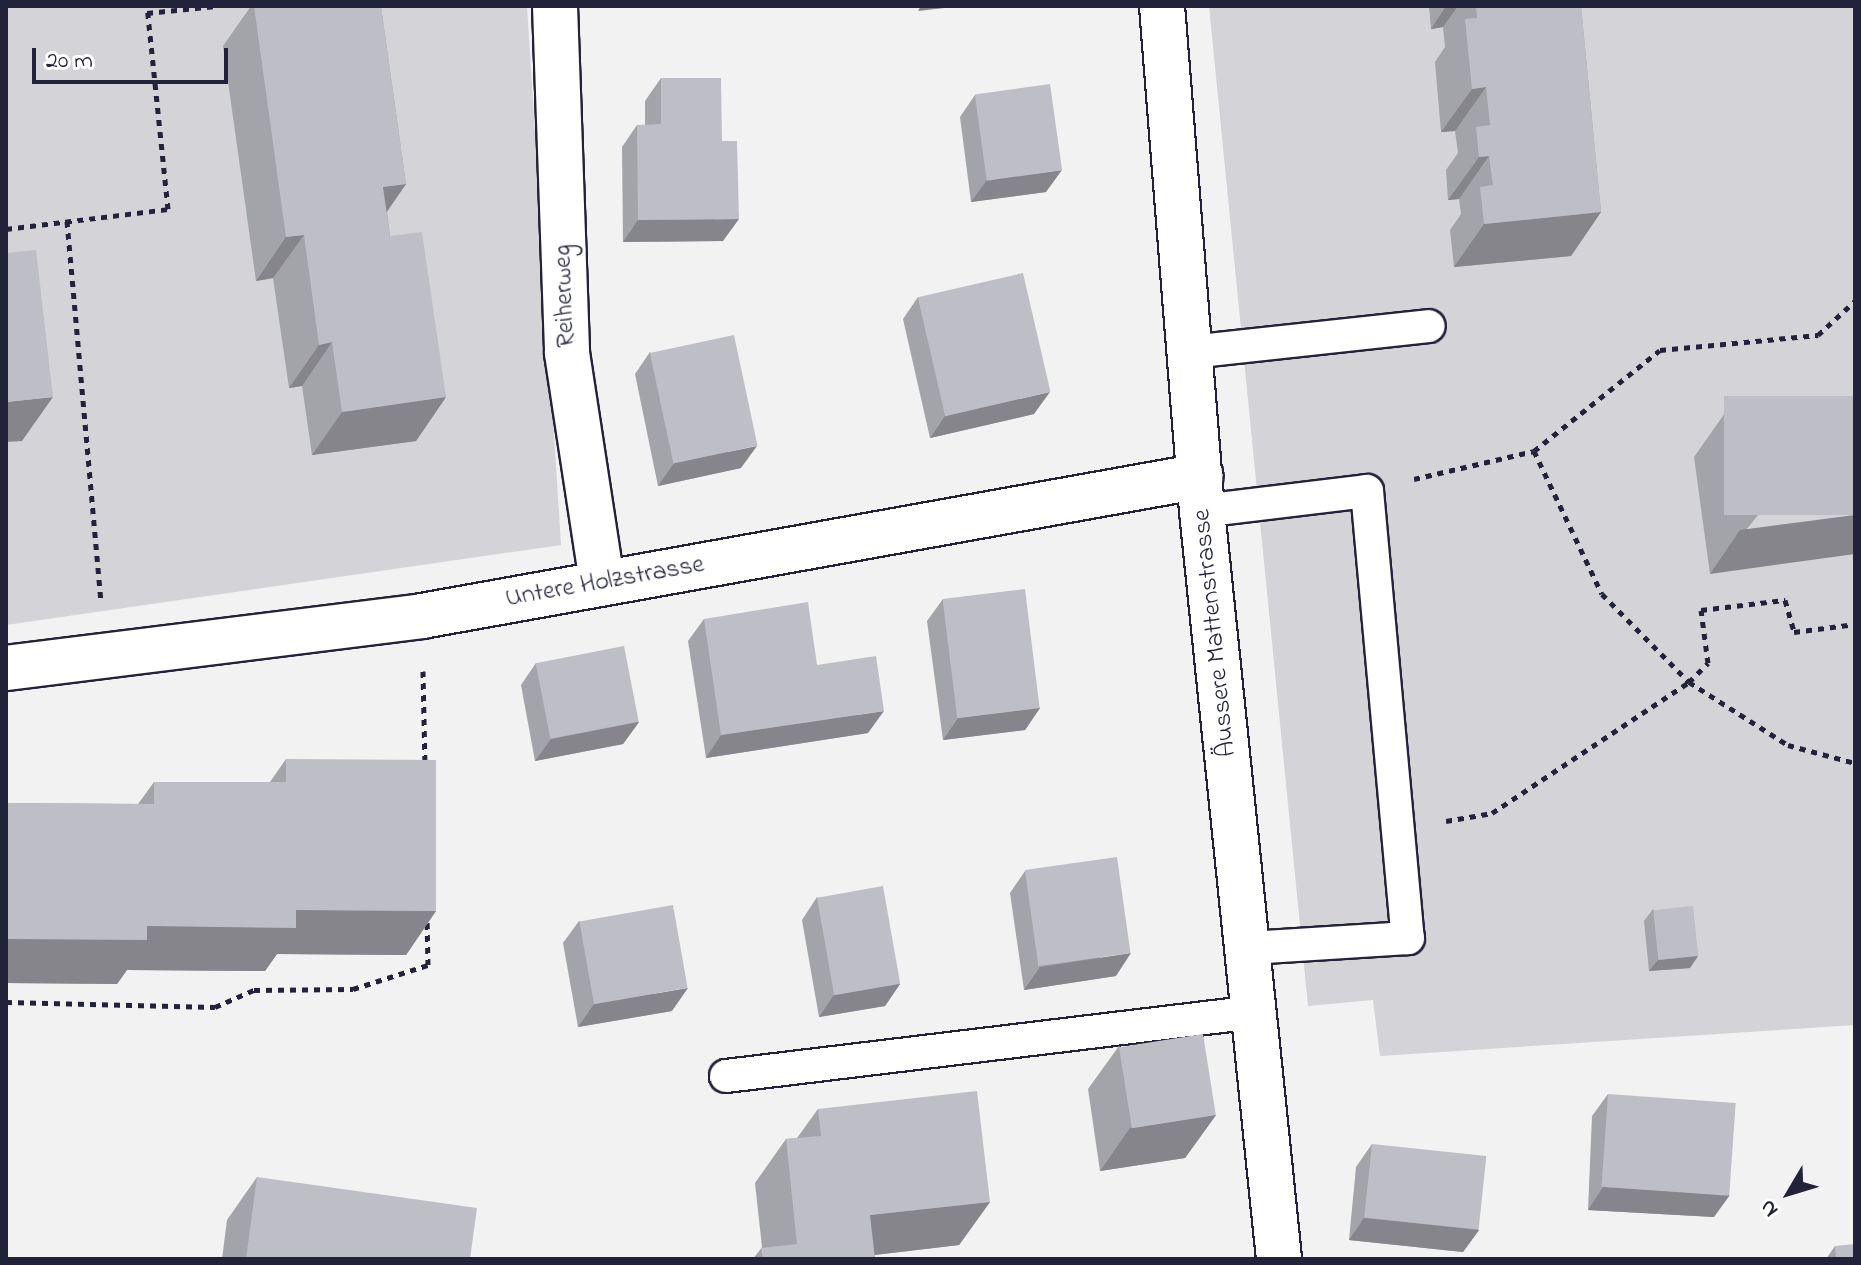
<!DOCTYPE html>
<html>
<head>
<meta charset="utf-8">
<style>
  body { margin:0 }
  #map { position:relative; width:1861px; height:1265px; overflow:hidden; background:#f2f2f3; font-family:"Indie Flower",sans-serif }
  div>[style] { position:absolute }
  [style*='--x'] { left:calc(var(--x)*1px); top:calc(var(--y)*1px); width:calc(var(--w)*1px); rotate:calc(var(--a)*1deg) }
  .green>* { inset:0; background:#d3d3d8 }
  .path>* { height:5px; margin-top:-2.5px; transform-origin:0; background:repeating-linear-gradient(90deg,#22223b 0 6px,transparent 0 12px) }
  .roads { filter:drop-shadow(2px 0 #22223b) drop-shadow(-2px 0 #22223b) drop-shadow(0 2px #22223b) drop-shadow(0 -2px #22223b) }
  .lane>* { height:32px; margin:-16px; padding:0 16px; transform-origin:16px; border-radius:16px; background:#fff }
  .street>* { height:44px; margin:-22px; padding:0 22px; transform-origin:22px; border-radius:22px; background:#fff }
  .wall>* { inset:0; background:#a3a3aa }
  .shaded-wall>* { inset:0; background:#85858b }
  .building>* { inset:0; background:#bebec6; transform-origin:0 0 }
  span { translate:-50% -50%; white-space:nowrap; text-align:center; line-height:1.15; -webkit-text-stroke:6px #fff; paint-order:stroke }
  .street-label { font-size:26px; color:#22223b }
  .frame { position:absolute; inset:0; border:8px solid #22223b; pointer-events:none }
  .north { position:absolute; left:1749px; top:1153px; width:80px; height:80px; -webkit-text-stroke:6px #fff; paint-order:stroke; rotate:232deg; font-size:22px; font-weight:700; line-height:32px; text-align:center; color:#22223b }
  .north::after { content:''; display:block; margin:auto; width:28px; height:36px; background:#22223b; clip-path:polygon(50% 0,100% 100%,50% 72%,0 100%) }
  .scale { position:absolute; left:32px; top:48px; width:196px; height:36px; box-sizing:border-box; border:4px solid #22223b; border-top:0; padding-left:10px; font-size:24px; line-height:28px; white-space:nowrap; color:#22223b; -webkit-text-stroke:6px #fff; paint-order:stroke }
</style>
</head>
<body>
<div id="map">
  <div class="green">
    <div style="clip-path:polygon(6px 6px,527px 6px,561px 545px,6px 625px)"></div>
    <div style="clip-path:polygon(1209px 6px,1855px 6px,1855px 1025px,1380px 1056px,1373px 1000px,1308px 1006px)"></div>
  </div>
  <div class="path">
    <div style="--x:147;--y:13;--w:69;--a:-5.8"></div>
    <div style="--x:67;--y:221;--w:381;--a:84.9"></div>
    <div style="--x:6;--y:229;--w:163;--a:-7"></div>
    <div style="--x:168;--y:209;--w:204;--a:-95.9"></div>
    <div style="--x:1534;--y:451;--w:158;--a:64.6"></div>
    <div style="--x:1602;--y:594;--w:124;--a:45.3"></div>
    <div style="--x:1689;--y:682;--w:117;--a:32.5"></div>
    <div style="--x:1788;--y:745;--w:69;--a:15"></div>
    <div style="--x:1414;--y:479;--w:123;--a:-13.1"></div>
    <div style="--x:1534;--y:451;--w:161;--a:-38.7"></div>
    <div style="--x:1660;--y:350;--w:159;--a:-5.4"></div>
    <div style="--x:1818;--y:335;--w:50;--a:-42.6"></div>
    <div style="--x:423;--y:671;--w:94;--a:88.8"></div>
    <div style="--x:1446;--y:821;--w:47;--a:-9.9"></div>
    <div style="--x:1492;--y:813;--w:237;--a:-33.6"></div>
    <div style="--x:1689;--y:682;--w:27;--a:-45"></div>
    <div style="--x:1708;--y:663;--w:53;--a:-97.5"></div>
    <div style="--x:1701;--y:610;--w:85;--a:-6.8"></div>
    <div style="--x:1785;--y:600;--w:33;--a:74"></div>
    <div style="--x:1794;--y:632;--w:62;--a:-7.5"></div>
    <div style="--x:6;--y:1002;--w:209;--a:1.4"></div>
    <div style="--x:215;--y:1007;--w:43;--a:-23.6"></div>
    <div style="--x:254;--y:990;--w:99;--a:-0.6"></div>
    <div style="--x:353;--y:989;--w:79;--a:-17.7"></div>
    <div style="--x:428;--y:965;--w:46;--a:-91.2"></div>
  </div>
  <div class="roads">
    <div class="lane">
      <div style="--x:1190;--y:352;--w:240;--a:-6.2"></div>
      <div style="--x:1202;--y:511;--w:166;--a:-6.9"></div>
      <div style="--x:1367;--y:491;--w:449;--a:84.8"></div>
      <div style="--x:1408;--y:938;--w:159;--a:176.4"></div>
      <div style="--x:726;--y:1076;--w:533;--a:-6.9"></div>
    </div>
    <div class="street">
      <div style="--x:555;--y:6;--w:347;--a:88"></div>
      <div style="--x:567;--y:353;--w:233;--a:81.3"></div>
      <div style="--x:1162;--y:6;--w:507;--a:85.47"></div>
      <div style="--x:1202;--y:511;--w:752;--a:84.12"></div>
      <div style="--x:6;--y:668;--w:419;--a:-7.1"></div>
      <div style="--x:422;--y:616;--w:791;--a:-10.19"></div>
    </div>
  </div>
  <div class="wall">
    <div style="clip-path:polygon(251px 6px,381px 6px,406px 184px,387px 212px,390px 236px,446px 397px,416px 441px,312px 455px,302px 386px,289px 388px,273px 278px,256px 281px,223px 46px)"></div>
    <div style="clip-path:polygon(1429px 6px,1581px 6px,1601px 212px,1571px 256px,1454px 267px,1450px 230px,1461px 214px,1459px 199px,1448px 200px,1446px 170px,1458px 153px,1455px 131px,1441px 132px,1435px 62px,1445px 47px,1443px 27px,1431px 29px)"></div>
    <div style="clip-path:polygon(661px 78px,723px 241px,623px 242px,622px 147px,637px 125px,645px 125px,645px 101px)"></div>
    <div style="clip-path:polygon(975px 95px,1046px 192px,971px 202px,960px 117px)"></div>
    <div style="clip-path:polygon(918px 297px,1034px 414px,930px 438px,903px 319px)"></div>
    <div style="clip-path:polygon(650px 352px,741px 468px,658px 486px,635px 374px)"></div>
    <div style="clip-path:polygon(1855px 396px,1710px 574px,1694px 457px,1725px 413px)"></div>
    <div style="clip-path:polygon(943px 599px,1040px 708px,1025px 730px,943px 740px,927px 621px)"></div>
    <div style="clip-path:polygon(704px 619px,817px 665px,868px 733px,706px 758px,688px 641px)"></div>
    <div style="clip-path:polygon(536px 663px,639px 722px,623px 744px,535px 761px,521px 685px)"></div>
    <div style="clip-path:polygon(286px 759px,436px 911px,406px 955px,277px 954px,265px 971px,127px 970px,117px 984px,6px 983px,6px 803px,138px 804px,154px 782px,270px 782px)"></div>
    <div style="clip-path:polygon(1025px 871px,1116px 976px,1024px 990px,1010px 893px)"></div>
    <div style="clip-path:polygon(817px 897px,900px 984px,885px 1006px,819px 1017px,802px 920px)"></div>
    <div style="clip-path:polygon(1653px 909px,1698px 956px,1690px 968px,1649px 971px,1644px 921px)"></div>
    <div style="clip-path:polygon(579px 921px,672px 1011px,578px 1027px,563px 943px)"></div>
    <div style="clip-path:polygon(1119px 1046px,1216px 1115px,1185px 1158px,1100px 1171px,1088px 1089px)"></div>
    <div style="clip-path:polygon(1608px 1094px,1714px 1217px,1588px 1210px,1592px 1116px)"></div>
    <div style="clip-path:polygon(818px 1109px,990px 1202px,959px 1245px,875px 1255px,875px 1259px,753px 1259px,762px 1247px,755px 1183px,786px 1139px,797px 1138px)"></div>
    <div style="clip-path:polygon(1372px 1144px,1479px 1230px,1463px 1252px,1349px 1240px,1356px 1167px)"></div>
    <div style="clip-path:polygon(257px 1177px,470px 1259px,222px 1259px,227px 1220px)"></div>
    <div style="clip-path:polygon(1835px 1246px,1855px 1259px,1826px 1259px)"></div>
  </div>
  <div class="shaded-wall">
    <div style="clip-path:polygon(921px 6px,962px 6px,918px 11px)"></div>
    <div style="clip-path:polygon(1446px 6px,1458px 6px,1443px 27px,1431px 29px)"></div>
    <div style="clip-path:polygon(1486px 87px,1455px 131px,1441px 132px,1472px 89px)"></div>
    <div style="clip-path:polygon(1489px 156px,1459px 199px,1448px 200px,1479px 157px)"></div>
    <div style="clip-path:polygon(1062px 170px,1046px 192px,971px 202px,987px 180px)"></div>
    <div style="clip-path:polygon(406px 184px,376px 227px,383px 187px)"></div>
    <div style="clip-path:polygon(1601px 212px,1571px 256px,1454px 267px,1484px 224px)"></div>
    <div style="clip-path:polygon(739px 219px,723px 241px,623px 242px,638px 220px)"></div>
    <div style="clip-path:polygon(304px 235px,273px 278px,256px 281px,286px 237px)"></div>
    <div style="clip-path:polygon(332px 342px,302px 386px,289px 388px,319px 345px)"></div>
    <div style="clip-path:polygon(1050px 392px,1034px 414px,930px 438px,945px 416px)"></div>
    <div style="clip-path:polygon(53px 397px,22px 441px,6px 442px,6px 402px)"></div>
    <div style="clip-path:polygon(446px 397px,416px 441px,312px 455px,342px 412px)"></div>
    <div style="clip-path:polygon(757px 446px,741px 468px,658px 486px,674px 463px)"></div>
    <div style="clip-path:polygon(1855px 515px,1855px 554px,1710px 574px,1740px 530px)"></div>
    <div style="clip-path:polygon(1040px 708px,1025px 730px,943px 740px,958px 718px)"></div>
    <div style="clip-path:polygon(884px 711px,868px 733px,706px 758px,721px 735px)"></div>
    <div style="clip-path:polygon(639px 722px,623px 744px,535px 761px,551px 739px)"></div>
    <div style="clip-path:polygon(296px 910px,436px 911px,406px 955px,277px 954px,265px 971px,127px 970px,117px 984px,6px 983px,6px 939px)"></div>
    <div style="clip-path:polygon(1131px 953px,1116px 976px,1024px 990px,1040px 967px)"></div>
    <div style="clip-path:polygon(1698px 956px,1690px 968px,1649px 971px,1658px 960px)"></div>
    <div style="clip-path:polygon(900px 984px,885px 1006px,819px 1017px,834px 995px)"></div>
    <div style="clip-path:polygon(688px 988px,672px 1011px,578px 1027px,594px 1004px)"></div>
    <div style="clip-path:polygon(1216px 1115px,1185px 1158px,1100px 1171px,1130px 1128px)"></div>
    <div style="clip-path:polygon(1603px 1187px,1730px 1195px,1714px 1217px,1588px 1210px)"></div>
    <div style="clip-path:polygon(990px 1202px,959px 1245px,840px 1259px,870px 1215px)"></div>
    <div style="clip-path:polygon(1364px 1218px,1479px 1230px,1463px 1252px,1349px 1240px)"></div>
  </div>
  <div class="building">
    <div style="clip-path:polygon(254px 6px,381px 6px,406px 184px,383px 187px,390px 236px,422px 232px,446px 397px,342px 412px,332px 342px,319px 345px,304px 235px,286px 237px)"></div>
    <div style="clip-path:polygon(1476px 6px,1581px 6px,1601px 212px,1484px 224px,1480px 187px,1493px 185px,1489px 156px,1479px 157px,1476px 127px,1490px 125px,1486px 87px,1472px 89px,1465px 19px,1477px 18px)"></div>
    <div style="clip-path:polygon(661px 78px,721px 78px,722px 141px,737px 141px,739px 219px,638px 220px,637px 125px,661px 124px)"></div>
    <div style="left:1050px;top:84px;width:87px;height:76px;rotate:82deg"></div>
    <div style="clip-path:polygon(36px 250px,53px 397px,6px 402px,6px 253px)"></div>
    <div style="left:1023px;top:273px;width:122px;height:108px;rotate:77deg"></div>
    <div style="left:734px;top:335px;width:113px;height:86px;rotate:78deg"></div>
    <div style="left:1855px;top:396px;width:119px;height:131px;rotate:90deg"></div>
    <div style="left:1025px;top:589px;width:120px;height:83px;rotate:83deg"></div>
    <div style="clip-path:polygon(808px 602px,817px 665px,876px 656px,884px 711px,721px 735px,704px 619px)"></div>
    <div style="left:624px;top:646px;width:77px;height:90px;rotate:79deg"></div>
    <div style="clip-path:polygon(286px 759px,436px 760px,436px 911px,296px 910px,296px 928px,147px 926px,147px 940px,6px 939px,6px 803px,154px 804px,154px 782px,286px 782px)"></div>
    <div style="left:1117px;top:857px;width:97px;height:93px;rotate:82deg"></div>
    <div style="left:883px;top:886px;width:99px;height:67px;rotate:80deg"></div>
    <div style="left:673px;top:905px;width:84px;height:95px;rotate:80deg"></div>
    <div style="left:1693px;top:906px;width:50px;height:40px;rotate:84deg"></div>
    <div style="left:1203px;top:1034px;width:82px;height:85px;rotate:81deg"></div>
    <div style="clip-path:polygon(977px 1091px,990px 1202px,870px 1215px,875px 1259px,763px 1259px,761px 1248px,797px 1244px,786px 1139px,821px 1136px,818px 1109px)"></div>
    <div style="left:1608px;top:1094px;width:128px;height:93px;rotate:4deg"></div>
    <div style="left:1372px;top:1144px;width:115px;height:74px;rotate:6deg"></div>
    <div style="clip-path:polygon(257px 1177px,477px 1208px,470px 1259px,246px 1259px)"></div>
    <div style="clip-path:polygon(1855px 1244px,1855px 1259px,1836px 1259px,1835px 1246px)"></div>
  </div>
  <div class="street-label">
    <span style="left:566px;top:296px;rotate:-92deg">Reiherweg</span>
    <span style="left:605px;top:583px;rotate:-10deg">Untere Holzstrasse</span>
    <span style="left:1216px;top:633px;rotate:-96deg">Äussere Mattenstrasse</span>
  </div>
  <div class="frame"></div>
  <div class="north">N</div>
  <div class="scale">20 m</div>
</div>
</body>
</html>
